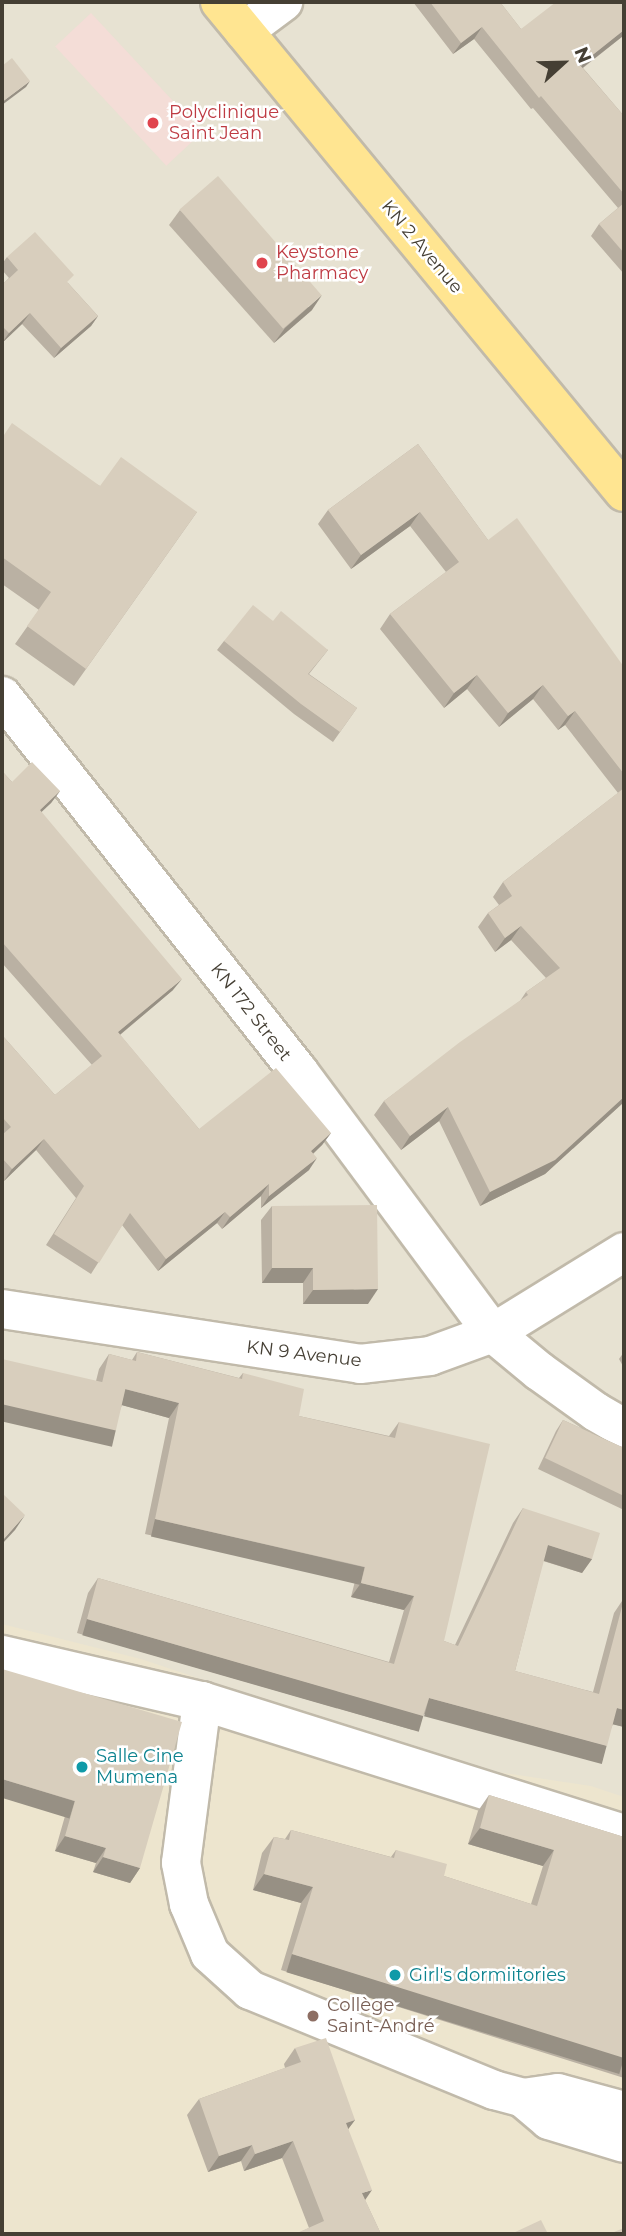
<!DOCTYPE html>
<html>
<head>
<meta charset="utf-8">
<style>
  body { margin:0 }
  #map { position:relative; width:626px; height:2236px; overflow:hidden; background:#f3efe5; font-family:Montserrat,sans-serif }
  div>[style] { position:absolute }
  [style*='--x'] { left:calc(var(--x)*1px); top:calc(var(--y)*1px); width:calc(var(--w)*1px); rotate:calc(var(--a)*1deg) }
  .residential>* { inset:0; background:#e7e2d2; transform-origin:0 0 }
  .education>* { inset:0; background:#ede5ce }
  .medical>* { inset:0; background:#f4ddd7; transform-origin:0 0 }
  .roads { filter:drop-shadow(2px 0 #c1baaa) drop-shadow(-2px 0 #c1baaa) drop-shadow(0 2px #c1baaa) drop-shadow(0 -2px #c1baaa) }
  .minor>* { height:38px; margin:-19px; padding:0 19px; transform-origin:19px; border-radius:19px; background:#fff }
  .major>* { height:38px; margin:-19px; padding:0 19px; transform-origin:19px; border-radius:19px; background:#ffe591 }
  .wall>* { inset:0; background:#bab1a3 }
  .shaded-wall>* { inset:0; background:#979084; transform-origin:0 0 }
  .building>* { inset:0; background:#d8cebd; transform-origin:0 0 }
  .dots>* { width:19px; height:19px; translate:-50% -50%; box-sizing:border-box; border:4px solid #fff; border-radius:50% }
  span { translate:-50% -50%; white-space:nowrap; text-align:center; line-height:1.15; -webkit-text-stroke:5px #fff; paint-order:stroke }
  .health-label { font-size:18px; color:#be3a42 }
  .left { translate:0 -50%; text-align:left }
  .street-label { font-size:18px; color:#453f34 }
  .culture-label { font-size:18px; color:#0d838f }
  .education-label { font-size:18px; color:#785e54 }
  .frame { position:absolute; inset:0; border:4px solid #453f34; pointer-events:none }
  .north { position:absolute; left:528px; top:28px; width:70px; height:70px; -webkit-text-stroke:5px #fff; paint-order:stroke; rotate:68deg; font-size:19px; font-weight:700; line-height:28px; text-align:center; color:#453f34 }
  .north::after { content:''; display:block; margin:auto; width:24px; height:32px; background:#453f34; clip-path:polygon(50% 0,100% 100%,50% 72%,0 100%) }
</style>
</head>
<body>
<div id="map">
  <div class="residential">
    <div style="left:2px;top:2px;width:622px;height:2232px"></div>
  </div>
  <div class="education">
    <div style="clip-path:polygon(2px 1624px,141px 1659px,464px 1767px,591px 1786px,624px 1797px,624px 2234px,2px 2234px)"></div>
  </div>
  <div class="medical">
    <div style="left:91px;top:13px;width:163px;height:49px;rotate:47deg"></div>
  </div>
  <div class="roads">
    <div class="minor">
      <div style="--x:244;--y:31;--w:49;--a:-36.6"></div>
      <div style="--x:2;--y:696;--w:479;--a:51.7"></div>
      <div style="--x:299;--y:1072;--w:325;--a:53.4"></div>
      <div style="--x:493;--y:1333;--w:60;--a:39.6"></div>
      <div style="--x:539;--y:1371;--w:70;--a:35.7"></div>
      <div style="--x:596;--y:1412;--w:32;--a:30"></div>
      <div style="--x:2;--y:1309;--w:362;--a:8.7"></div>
      <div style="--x:360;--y:1364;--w:70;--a:-6.5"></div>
      <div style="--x:430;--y:1356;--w:67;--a:-20.1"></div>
      <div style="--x:493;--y:1333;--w:154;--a:-31.7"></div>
      <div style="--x:2;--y:1655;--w:205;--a:13"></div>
      <div style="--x:202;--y:1701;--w:442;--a:17.5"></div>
      <div style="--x:202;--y:1701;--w:163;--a:97.4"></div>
      <div style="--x:181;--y:1863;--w:42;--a:79"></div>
      <div style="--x:189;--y:1904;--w:54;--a:67.2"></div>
      <div style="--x:210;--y:1954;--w:54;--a:42"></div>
      <div style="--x:250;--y:1990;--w:264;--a:22.3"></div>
      <div style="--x:494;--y:2090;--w:30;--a:15"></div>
      <div style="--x:523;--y:2098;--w:35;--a:-8"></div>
      <div style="--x:558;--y:2093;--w:68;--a:15.3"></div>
      <div style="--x:523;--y:2098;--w:34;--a:40"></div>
      <div style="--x:549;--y:2120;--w:78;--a:17"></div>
    </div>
    <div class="major">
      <div style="--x:220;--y:2;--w:635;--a:50.49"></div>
    </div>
  </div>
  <div class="wall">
    <div style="clip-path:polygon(413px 2px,500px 2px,521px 29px,624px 2px,624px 38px,623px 36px,583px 68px,624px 116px,624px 274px,591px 236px,599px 224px,618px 208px,533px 108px,531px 109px,474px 39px,453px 54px)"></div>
    <div style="clip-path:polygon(180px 210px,312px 310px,274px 343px,169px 225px)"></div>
    <div style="clip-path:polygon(7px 257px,68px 283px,98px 316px,91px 326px,54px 358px,22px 324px,2px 343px,2px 285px,9px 278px,2px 270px,2px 264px)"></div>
    <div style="clip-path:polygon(2px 438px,100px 486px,197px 512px,74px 686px,15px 644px,39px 610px,2px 584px)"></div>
    <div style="clip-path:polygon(418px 444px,488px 540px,624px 667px,624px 1102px,545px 1174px,480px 1206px,439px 1121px,401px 1150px,374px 1115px,384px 1101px,520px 1001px,526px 992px,546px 978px,511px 940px,495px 952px,478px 927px,488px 913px,499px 905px,493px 897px,503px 882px,618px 793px,565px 725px,558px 730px,533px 699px,499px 727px,467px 689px,444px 708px,380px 629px,390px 614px,446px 572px,410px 526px,351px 569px,318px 524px,328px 510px)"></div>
    <div style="clip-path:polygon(273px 621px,328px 650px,309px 674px,357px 708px,333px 742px,294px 714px,217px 650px,224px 641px)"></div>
    <div style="clip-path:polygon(2px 771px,12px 782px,60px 791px,51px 803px,41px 812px,173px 990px,120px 1035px,199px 1129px,331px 1133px,322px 1145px,313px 1154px,309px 1170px,261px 1208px,261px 1196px,222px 1229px,217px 1223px,158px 1271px,122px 1225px,91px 1274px,46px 1245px,76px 1198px,36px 1150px,4px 1181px,2px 1179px,2px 1035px,55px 1095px,92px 1065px,2px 963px)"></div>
    <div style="clip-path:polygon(272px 1206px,368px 1304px,303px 1304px,303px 1283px,262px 1283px,261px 1220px)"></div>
    <div style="clip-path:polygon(137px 1352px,239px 1378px,243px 1373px,299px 1416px,389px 1436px,399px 1422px,444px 1641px,455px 1645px,513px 1523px,523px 1508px,592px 1559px,582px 1573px,543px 1561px,515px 1671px,593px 1692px,614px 1613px,624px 1598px,624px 1727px,613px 1724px,597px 1761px,424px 1714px,413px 1730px,77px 1633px,88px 1593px,98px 1578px,389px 1662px,404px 1610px,351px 1597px,355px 1581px,145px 1534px,169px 1418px,122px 1405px,106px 1445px,96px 1381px,99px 1369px,109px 1354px,132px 1360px)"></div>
    <div style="clip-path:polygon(624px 1352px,624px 1368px,619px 1359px)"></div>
    <div style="clip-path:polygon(563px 1420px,624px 1448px,624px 1510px,538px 1469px,556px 1431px)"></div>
    <div style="clip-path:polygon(2px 1669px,140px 1868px,130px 1883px,93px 1872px,96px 1863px,55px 1851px,65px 1816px,2px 1797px)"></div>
    <div style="clip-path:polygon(489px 1795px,624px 1837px,624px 2078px,281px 1970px,301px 1903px,253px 1890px,262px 1853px,274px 1837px,285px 1839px,291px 1830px,391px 1857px,396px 1850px,444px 1876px,531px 1904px,543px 1866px,468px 1844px,478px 1811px)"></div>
    <div style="clip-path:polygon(295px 2048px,355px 2120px,348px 2129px,365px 2200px,381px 2234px,296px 2234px,309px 2228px,282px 2158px,244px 2171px,241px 2161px,208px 2172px,187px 2115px,199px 2099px,285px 2068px,284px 2064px)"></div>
  </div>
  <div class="shaded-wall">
    <div style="clip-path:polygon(482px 27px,474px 39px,453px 54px,461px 43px)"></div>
    <div style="clip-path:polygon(624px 30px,624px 34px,623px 36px,572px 76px,580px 65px)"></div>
    <div style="clip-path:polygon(30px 81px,26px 87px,2px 105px,2px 102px)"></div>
    <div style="clip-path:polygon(322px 295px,312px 310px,274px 343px,285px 328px)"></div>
    <div style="clip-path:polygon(30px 313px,22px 324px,2px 343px,9px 333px)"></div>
    <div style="clip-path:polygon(98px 316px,91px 326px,54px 358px,61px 348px)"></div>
    <div style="clip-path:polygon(420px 512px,410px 526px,351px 569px,361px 555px)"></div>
    <div style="clip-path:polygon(477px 675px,467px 689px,444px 708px,454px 693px)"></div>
    <div style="clip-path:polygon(543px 685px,533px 699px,499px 727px,508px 713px)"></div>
    <div style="clip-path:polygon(575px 711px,565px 725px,558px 730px,568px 716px)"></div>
    <div style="clip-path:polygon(60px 791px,51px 803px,32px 821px,40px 810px)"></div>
    <div style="clip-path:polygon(521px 926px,511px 940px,495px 952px,505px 938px)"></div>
    <div style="clip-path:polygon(182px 979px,173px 990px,110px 1043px,118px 1032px)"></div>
    <div style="clip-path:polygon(624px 1097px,624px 1102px,545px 1174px,480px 1206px,490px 1192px)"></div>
    <div style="clip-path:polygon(448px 1107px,439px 1121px,401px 1150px,410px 1136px)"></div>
    <div style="clip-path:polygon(331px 1133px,322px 1145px,303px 1163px,311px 1151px)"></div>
    <div style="clip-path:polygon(44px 1139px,36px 1150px,4px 1181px,12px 1169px)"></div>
    <div style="clip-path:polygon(317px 1158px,309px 1170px,261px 1208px,269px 1196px)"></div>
    <div style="clip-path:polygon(269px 1184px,261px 1196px,222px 1229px,230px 1217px)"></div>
    <div style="clip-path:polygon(225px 1212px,217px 1223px,158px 1271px,166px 1259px)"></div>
    <div style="clip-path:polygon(272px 1268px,313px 1268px,303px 1283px,262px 1283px)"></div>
    <div style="clip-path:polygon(378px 1289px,368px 1304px,303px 1304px,313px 1290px)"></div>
    <div style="clip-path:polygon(102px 1383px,179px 1403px,169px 1418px,92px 1397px)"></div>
    <div style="left:2px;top:1403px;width:117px;height:18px;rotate:13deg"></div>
    <div style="clip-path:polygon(25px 1515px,15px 1530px,2px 1544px,2px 1541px)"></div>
    <div style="left:155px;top:1519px;width:215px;height:18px;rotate:13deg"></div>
    <div style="clip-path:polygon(548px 1545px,592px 1559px,582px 1573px,538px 1559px)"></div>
    <div style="clip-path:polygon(361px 1583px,414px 1596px,404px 1610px,351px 1597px)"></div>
    <div style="left:87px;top:1619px;width:350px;height:17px;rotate:16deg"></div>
    <div style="left:429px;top:1698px;width:184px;height:19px;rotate:15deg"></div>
    <div style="clip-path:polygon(617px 1708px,624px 1710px,624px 1727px,607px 1723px)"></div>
    <div style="left:2px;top:1779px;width:76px;height:18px;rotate:17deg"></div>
    <div style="clip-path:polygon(480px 1828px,554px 1850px,543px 1866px,468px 1844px)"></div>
    <div style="clip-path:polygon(65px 1836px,106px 1848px,96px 1863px,55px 1851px)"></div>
    <div style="clip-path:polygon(103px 1857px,140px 1868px,130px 1883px,93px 1872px)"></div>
    <div style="clip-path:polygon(264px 1874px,313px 1887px,301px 1903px,253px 1890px)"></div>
    <div style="left:292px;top:1954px;width:348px;height:19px;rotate:17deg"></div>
    <div style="clip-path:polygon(355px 2120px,343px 2136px,346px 2123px)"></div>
    <div style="clip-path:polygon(293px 2141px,282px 2158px,244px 2171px,255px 2154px)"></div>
    <div style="clip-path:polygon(252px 2145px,241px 2161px,208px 2172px,219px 2156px)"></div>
    <div style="clip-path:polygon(372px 2190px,361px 2206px,362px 2193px)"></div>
  </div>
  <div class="building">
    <div style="clip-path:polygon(430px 2px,500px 2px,521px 29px,556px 2px,624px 2px,624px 30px,580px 65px,624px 116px,624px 194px,541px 96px,539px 98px,482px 27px,461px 43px)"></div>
    <div style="clip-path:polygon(12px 58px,30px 81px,2px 102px,2px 66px)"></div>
    <div style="left:218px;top:176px;width:158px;height:51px;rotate:49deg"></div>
    <div style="clip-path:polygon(624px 203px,624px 253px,599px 224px)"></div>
    <div style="clip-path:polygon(35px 232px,74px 275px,67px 282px,98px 316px,61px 348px,30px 313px,9px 333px,2px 326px,2px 285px,18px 270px,7px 257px)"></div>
    <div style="clip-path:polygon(12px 423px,100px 486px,121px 457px,197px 512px,86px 669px,27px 626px,51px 592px,2px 557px,2px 438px)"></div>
    <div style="clip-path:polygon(418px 444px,488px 540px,517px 518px,624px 667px,624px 774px,575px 711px,568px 716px,543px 685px,508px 713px,477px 675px,454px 693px,390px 614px,459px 562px,420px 512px,361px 555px,328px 510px)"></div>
    <div style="clip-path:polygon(253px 605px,273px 621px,281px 611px,328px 650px,308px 674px,357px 708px,340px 732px,301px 704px,224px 641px)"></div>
    <div style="clip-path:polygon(32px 762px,60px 791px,40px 810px,182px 979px,118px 1032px,199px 1129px,276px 1068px,331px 1133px,311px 1151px,317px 1158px,269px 1196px,269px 1184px,230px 1217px,225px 1212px,166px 1259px,130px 1213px,99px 1263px,54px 1234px,84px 1186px,44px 1139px,12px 1169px,2px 1158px,2px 1135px,11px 1127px,2px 1117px,2px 1035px,55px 1095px,102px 1056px,2px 942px,2px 771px,12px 782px)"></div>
    <div style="clip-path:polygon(624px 788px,624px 1097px,555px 1160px,490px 1192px,448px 1107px,410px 1136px,384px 1101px,460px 1042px,528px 995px,526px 992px,560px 968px,521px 926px,505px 938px,488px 913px,512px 896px,503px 882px)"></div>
    <div style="clip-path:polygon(377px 1205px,378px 1289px,313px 1290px,313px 1268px,272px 1268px,272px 1206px)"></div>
    <div style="clip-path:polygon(137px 1352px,242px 1379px,243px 1373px,304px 1389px,299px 1416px,395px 1438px,399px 1422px,490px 1444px,444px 1641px,458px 1646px,523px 1508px,600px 1533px,592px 1559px,548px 1545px,515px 1671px,599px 1694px,624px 1599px,624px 1710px,617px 1708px,607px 1746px,429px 1698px,423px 1716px,87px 1619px,98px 1578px,394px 1664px,414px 1596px,361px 1583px,365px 1567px,155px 1519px,179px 1403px,102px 1383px,109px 1354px,136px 1361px)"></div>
    <div style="left:2px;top:1359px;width:127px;height:44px;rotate:13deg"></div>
    <div style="clip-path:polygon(563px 1420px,624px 1448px,624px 1496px,545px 1458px)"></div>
    <div style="clip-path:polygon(2px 1493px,25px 1515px,2px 1541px)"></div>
    <div style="clip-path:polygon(2px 1669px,182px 1722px,140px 1868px,103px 1857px,106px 1848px,65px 1836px,75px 1801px,2px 1779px)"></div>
    <div style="clip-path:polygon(489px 1795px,624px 1837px,624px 2058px,292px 1954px,313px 1887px,264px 1874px,274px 1837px,289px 1840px,291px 1830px,394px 1858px,396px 1850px,447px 1864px,444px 1876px,537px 1906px,554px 1850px,480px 1828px)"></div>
    <div style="clip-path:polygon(326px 2038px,355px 2120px,346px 2123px,372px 2190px,362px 2193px,381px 2234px,298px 2234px,297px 2233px,324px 2221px,293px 2141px,255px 2154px,252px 2145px,219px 2156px,199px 2099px,301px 2062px,295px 2048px)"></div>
    <div style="clip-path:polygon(541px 2220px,548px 2234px,511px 2234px)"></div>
    <div style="clip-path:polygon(624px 2228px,624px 2234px,609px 2234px)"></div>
  </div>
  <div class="dots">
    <div style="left:153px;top:123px;background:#e0444e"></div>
    <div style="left:262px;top:263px;background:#e0444e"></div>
    <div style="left:82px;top:1767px;background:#0f9aa8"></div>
    <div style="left:395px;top:1975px;background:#0f9aa8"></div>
    <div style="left:313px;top:2016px;background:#8d6e63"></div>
  </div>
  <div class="health-label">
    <span class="left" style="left:169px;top:123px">Polyclinique<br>Saint Jean</span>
    <span class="left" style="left:276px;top:263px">Keystone<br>Pharmacy</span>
  </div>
  <div class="street-label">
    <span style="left:422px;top:247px;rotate:50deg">KN 2 Avenue</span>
    <span style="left:251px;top:1012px;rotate:52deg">KN 172 Street</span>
    <span style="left:304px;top:1354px;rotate:7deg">KN 9 Avenue</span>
  </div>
  <div class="culture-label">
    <span class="left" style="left:96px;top:1767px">Salle Cine<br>Mumena</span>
    <span class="left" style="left:409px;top:1975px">Girl's dormiitories</span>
  </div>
  <div class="education-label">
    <span class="left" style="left:327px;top:2016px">Collège<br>Saint-André</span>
  </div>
  <div class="frame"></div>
  <div class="north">N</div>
</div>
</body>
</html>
